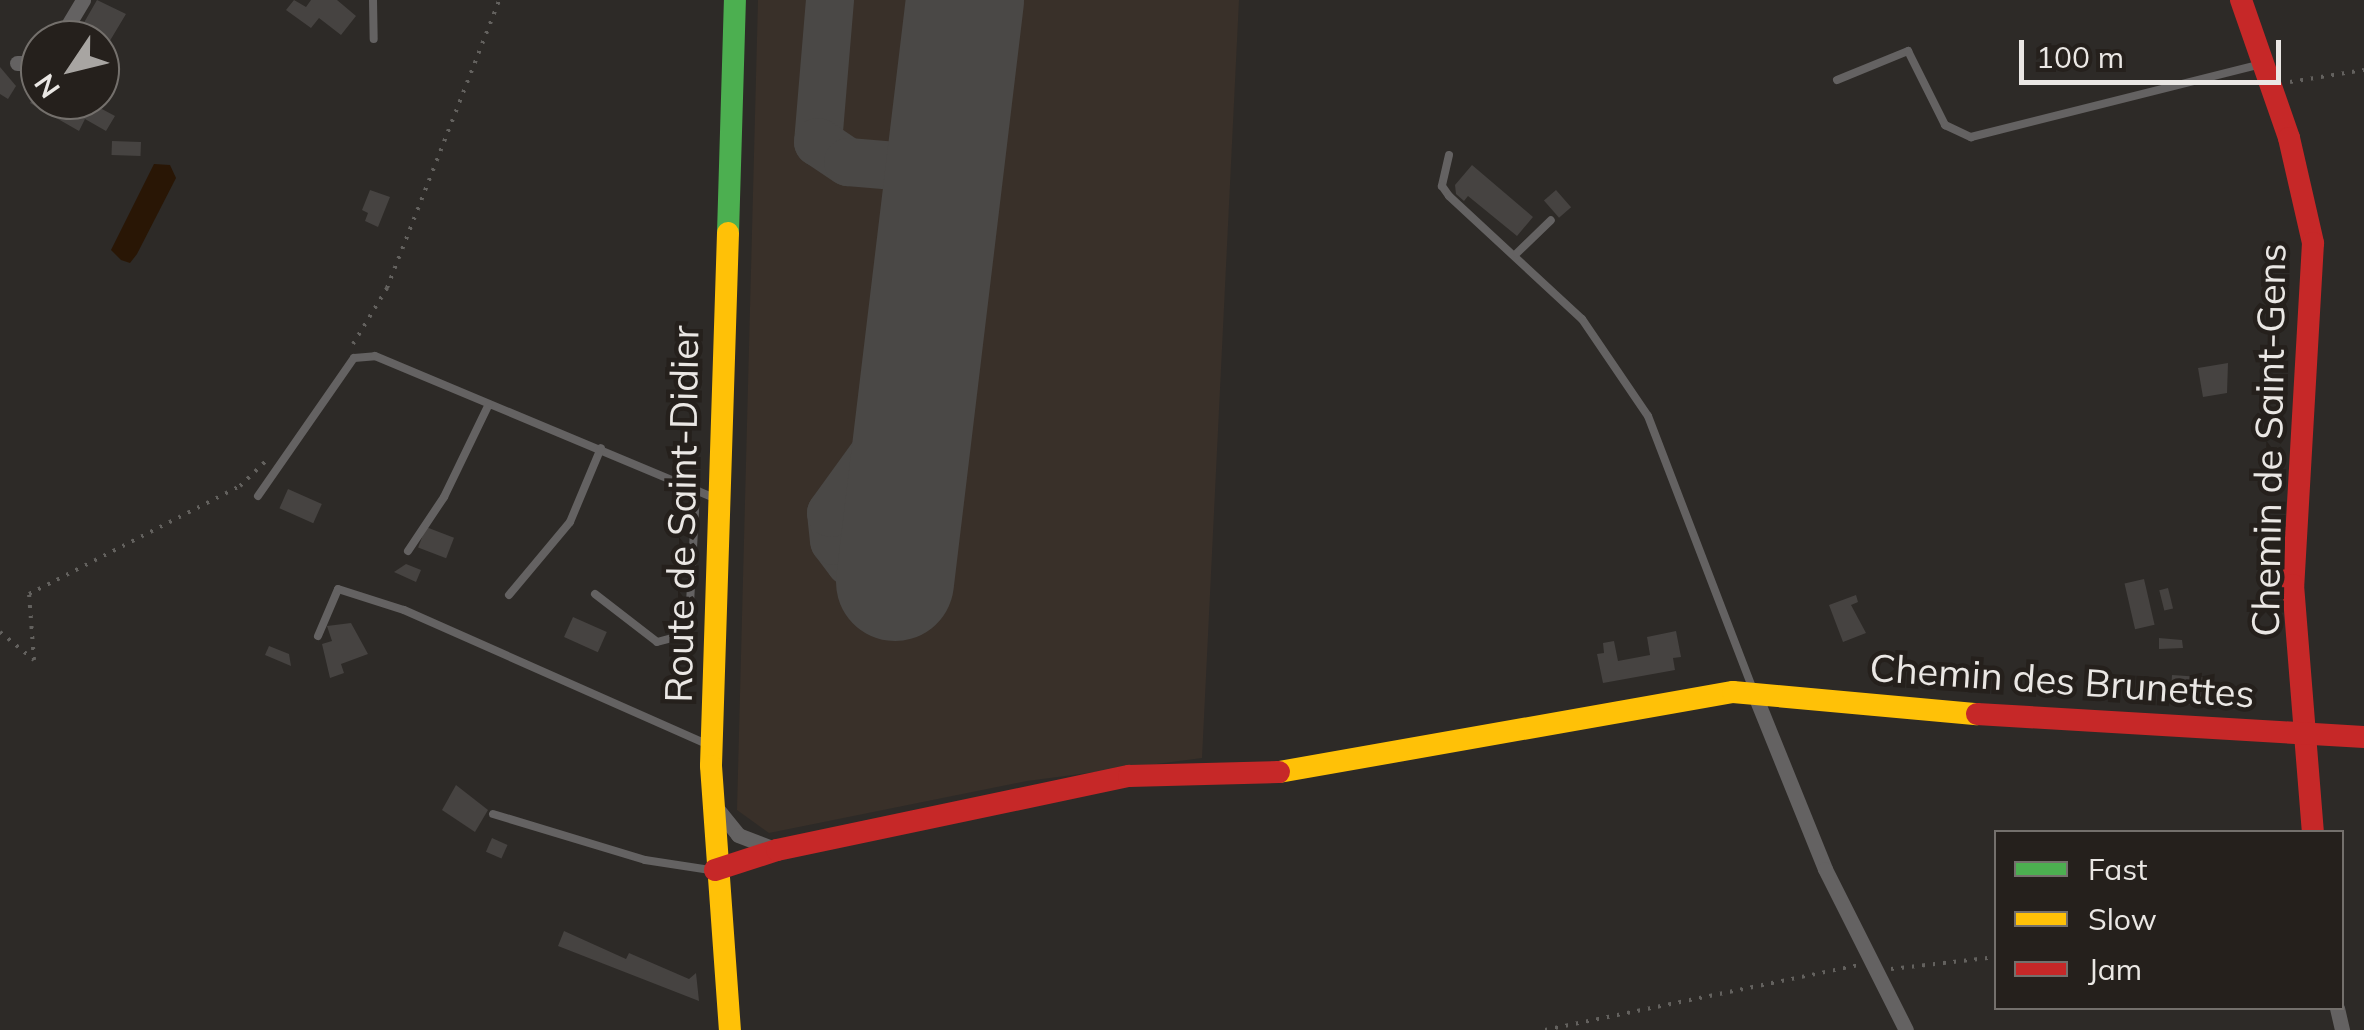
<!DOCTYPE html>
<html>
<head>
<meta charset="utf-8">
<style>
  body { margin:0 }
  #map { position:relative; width:2364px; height:1030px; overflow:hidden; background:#2d2a27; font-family:Mulish,sans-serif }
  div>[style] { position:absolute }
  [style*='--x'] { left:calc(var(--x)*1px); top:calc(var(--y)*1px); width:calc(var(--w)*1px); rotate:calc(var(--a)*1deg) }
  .built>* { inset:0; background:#393029 }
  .water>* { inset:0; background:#291605 }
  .taxiway>* { height:48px; margin:-24px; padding:0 24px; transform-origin:24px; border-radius:24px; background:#4a4846 }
  .runway>* { height:118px; margin:-59px; padding:0 59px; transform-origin:59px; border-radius:59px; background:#4a4846 }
  .building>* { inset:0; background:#464341; transform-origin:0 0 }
  .path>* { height:4px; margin-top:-2px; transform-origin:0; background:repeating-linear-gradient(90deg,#63615e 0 2.5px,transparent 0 10.5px) }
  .lane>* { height:8px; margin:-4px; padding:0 4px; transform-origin:4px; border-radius:4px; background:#646262 }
  .street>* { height:15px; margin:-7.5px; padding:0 7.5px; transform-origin:7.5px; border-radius:7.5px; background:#646262 }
  .fast>* { height:22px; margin:-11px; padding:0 11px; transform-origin:11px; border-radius:11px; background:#4caf50 }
  .slow>* { height:22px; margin:-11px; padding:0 11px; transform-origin:11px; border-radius:11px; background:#ffc107 }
  .jam>* { height:22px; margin:-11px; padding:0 11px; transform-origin:11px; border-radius:11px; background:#c62828 }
  span { translate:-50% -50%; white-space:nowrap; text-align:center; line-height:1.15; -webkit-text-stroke:9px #25201c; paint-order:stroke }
  .street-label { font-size:38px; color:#eae7e4 }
  .legend { position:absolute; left:1994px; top:830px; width:350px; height:180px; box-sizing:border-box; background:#25201c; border:2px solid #74706c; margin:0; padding:12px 18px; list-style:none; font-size:30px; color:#eae7e4 }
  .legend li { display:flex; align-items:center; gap:20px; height:50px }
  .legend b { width:50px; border:2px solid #74706c }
  .north { position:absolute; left:20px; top:20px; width:100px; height:100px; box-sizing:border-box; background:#25201c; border:2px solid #74706c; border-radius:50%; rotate:235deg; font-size:28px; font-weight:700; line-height:40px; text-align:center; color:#eae7e4 }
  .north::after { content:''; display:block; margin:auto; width:35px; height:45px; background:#a8a5a2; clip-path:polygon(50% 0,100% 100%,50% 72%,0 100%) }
  .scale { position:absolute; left:2019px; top:40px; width:262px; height:45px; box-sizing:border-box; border:5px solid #eae7e4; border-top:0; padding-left:12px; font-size:30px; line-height:35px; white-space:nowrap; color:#eae7e4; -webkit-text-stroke:8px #25201c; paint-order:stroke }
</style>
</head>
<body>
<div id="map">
  <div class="built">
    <div style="clip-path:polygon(758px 0,1239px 0,1202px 758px,1027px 781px,769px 833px,737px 810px)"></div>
  </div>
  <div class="water">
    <div style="clip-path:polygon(154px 164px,170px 165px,176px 178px,137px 254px,130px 263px,121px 260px,111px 250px)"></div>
  </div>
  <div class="taxiway">
    <div style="--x:830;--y:0;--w:143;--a:94.8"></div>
    <div style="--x:818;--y:142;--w:36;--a:34"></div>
    <div style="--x:848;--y:162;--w:96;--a:4.8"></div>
    <div style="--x:896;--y:565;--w:28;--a:167"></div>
    <div style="--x:869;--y:571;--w:21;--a:-155"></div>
    <div style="--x:850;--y:562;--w:26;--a:-127"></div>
    <div style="--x:834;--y:541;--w:28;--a:-96"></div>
    <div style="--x:831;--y:513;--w:148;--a:-54.1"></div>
  </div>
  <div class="runway">
    <div style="--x:895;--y:582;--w:586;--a:-83.14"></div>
  </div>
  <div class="building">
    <div style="clip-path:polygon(97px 0,126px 14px,105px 49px,100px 40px,78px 33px)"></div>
    <div style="clip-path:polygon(294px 0,306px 7px,311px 0,337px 0,356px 16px,341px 35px,319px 18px,311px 28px,286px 10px)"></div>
    <div style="clip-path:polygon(0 67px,16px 86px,8px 99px,0 94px)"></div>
    <div style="clip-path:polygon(40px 84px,40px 100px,85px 100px,115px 116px,106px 131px,85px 119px,79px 131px,30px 103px)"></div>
    <div style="left:112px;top:141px;width:29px;height:14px;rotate:2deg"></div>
    <div style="clip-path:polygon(1472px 165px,1533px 217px,1517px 236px,1468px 196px,1464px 201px,1456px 194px,1455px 185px)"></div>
    <div style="clip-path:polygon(370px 190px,390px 197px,378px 227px,365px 221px,368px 213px,362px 210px)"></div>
    <div style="left:1556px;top:190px;width:23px;height:16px;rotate:49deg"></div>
    <div style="clip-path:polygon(2228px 363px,2227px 393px,2203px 397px,2198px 368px)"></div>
    <div style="left:288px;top:489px;width:37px;height:21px;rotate:24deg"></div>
    <div style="left:426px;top:527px;width:30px;height:22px;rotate:21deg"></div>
    <div style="clip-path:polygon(406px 564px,421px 570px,416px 582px,394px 572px)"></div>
    <div style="left:2144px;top:579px;width:47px;height:20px;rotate:77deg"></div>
    <div style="left:2168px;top:588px;width:21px;height:9px;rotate:76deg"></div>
    <div style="clip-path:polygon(1856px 595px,1858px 602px,1851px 605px,1866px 633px,1843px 642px,1829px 605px)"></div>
    <div style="left:573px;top:617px;width:37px;height:22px;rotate:24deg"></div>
    <div style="clip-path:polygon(351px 623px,368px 654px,341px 664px,344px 673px,330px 678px,322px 644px,332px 641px,327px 626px)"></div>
    <div style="clip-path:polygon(1676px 631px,1681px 657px,1673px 658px,1675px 670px,1603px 683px,1597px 654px,1604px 653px,1603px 643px,1614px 641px,1618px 661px,1650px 655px,1647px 637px)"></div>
    <div style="clip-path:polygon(2159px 638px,2182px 640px,2183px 648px,2159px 649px)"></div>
    <div style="clip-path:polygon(269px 646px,289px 654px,291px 666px,265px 655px)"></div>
    <div style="left:2172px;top:675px;width:40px;height:28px;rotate:4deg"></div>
    <div style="clip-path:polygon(456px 785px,488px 810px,475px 832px,442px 810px)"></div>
    <div style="left:492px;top:838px;width:17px;height:15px;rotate:24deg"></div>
    <div style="clip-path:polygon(564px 931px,626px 959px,629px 953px,689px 979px,696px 973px,699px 1001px,558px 946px)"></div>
  </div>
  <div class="path">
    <div style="--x:2290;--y:82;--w:75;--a:-9.2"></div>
    <div style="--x:353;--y:344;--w:66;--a:-58.7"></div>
    <div style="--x:387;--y:288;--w:309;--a:-68.7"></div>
    <div style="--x:0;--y:632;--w:44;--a:39.5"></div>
    <div style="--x:34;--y:660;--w:66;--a:-94.3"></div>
    <div style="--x:29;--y:594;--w:237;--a:-27.1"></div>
    <div style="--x:240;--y:486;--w:37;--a:-44"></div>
    <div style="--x:1891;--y:969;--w:106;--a:-6.5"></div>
    <div style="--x:1545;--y:1030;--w:320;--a:-11.7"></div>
  </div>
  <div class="lane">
    <div style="--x:373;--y:0;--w:39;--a:89"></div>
    <div style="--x:1837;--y:80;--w:77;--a:-22.2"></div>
    <div style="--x:1908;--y:51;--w:83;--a:63.4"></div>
    <div style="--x:1945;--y:125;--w:29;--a:25"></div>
    <div style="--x:1971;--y:137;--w:296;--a:-14.1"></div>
    <div style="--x:1449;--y:155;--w:32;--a:103"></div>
    <div style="--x:1442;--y:186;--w:12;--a:55"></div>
    <div style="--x:1449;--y:196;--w:181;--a:42.8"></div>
    <div style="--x:1582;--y:319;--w:117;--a:55.8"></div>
    <div style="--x:1648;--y:416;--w:292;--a:69"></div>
    <div style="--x:1517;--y:253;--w:47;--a:-44.1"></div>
    <div style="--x:258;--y:496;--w:168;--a:-55.2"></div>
    <div style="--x:354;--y:358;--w:21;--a:-5"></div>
    <div style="--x:375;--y:356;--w:368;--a:22.7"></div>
    <div style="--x:408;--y:551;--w:65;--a:-56.3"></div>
    <div style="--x:444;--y:497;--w:103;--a:-64.2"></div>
    <div style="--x:595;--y:594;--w:78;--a:37.7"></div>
    <div style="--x:657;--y:642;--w:24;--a:-15"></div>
    <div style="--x:680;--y:636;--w:17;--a:-57"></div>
    <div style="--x:689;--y:622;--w:130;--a:-86.9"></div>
    <div style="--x:509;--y:595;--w:95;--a:-50.1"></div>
    <div style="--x:570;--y:522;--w:80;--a:-67.3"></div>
    <div style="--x:318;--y:636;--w:51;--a:-66.9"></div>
    <div style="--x:338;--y:589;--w:69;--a:17.7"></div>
    <div style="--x:404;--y:610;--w:330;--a:23.9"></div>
    <div style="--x:493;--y:814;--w:159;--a:16.8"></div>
    <div style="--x:645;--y:860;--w:66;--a:8.7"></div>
  </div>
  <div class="street">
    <div style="--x:46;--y:40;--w:21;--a:-28"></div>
    <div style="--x:65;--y:30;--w:35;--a:-59"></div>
    <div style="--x:17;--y:63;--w:11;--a:0"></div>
    <div style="--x:28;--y:63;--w:19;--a:-51"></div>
    <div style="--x:1756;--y:698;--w:184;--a:68"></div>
    <div style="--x:1825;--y:869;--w:180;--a:63.3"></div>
    <div style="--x:714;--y:805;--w:38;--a:51"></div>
    <div style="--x:738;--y:835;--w:39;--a:21"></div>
    <div style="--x:2337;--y:1008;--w:23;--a:77"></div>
  </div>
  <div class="fast">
    <div style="--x:728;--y:233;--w:233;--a:-88.3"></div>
  </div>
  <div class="slow">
    <div style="--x:728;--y:233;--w:533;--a:91.83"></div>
    <div style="--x:711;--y:766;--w:265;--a:85.9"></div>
    <div style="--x:1279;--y:772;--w:461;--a:-10"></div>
    <div style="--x:1733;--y:692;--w:245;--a:5.2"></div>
  </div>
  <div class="jam">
    <div style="--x:2241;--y:0;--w:146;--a:70.8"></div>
    <div style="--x:2289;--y:138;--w:108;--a:77.1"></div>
    <div style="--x:2313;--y:243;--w:343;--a:93.3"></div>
    <div style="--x:2293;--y:585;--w:248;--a:85.4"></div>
    <div style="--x:1977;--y:714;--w:388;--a:3.4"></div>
    <div style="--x:715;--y:870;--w:65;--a:-17.9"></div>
    <div style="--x:777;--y:850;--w:360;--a:-11.9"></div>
    <div style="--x:1129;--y:776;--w:150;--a:-1.5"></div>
  </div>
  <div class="street-label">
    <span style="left:2269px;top:440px;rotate:-89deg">Chemin de Saint-Gens</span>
    <span style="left:682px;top:514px;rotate:-89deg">Route de Saint-Didier</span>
    <span style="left:2062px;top:681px;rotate:4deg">Chemin des Brunettes</span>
  </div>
  <ul class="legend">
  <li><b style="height:12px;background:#4caf50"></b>Fast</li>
  <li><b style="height:12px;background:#ffc107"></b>Slow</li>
  <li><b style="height:12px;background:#c62828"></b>Jam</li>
  </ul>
  <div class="north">N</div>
  <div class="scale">100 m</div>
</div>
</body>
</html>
